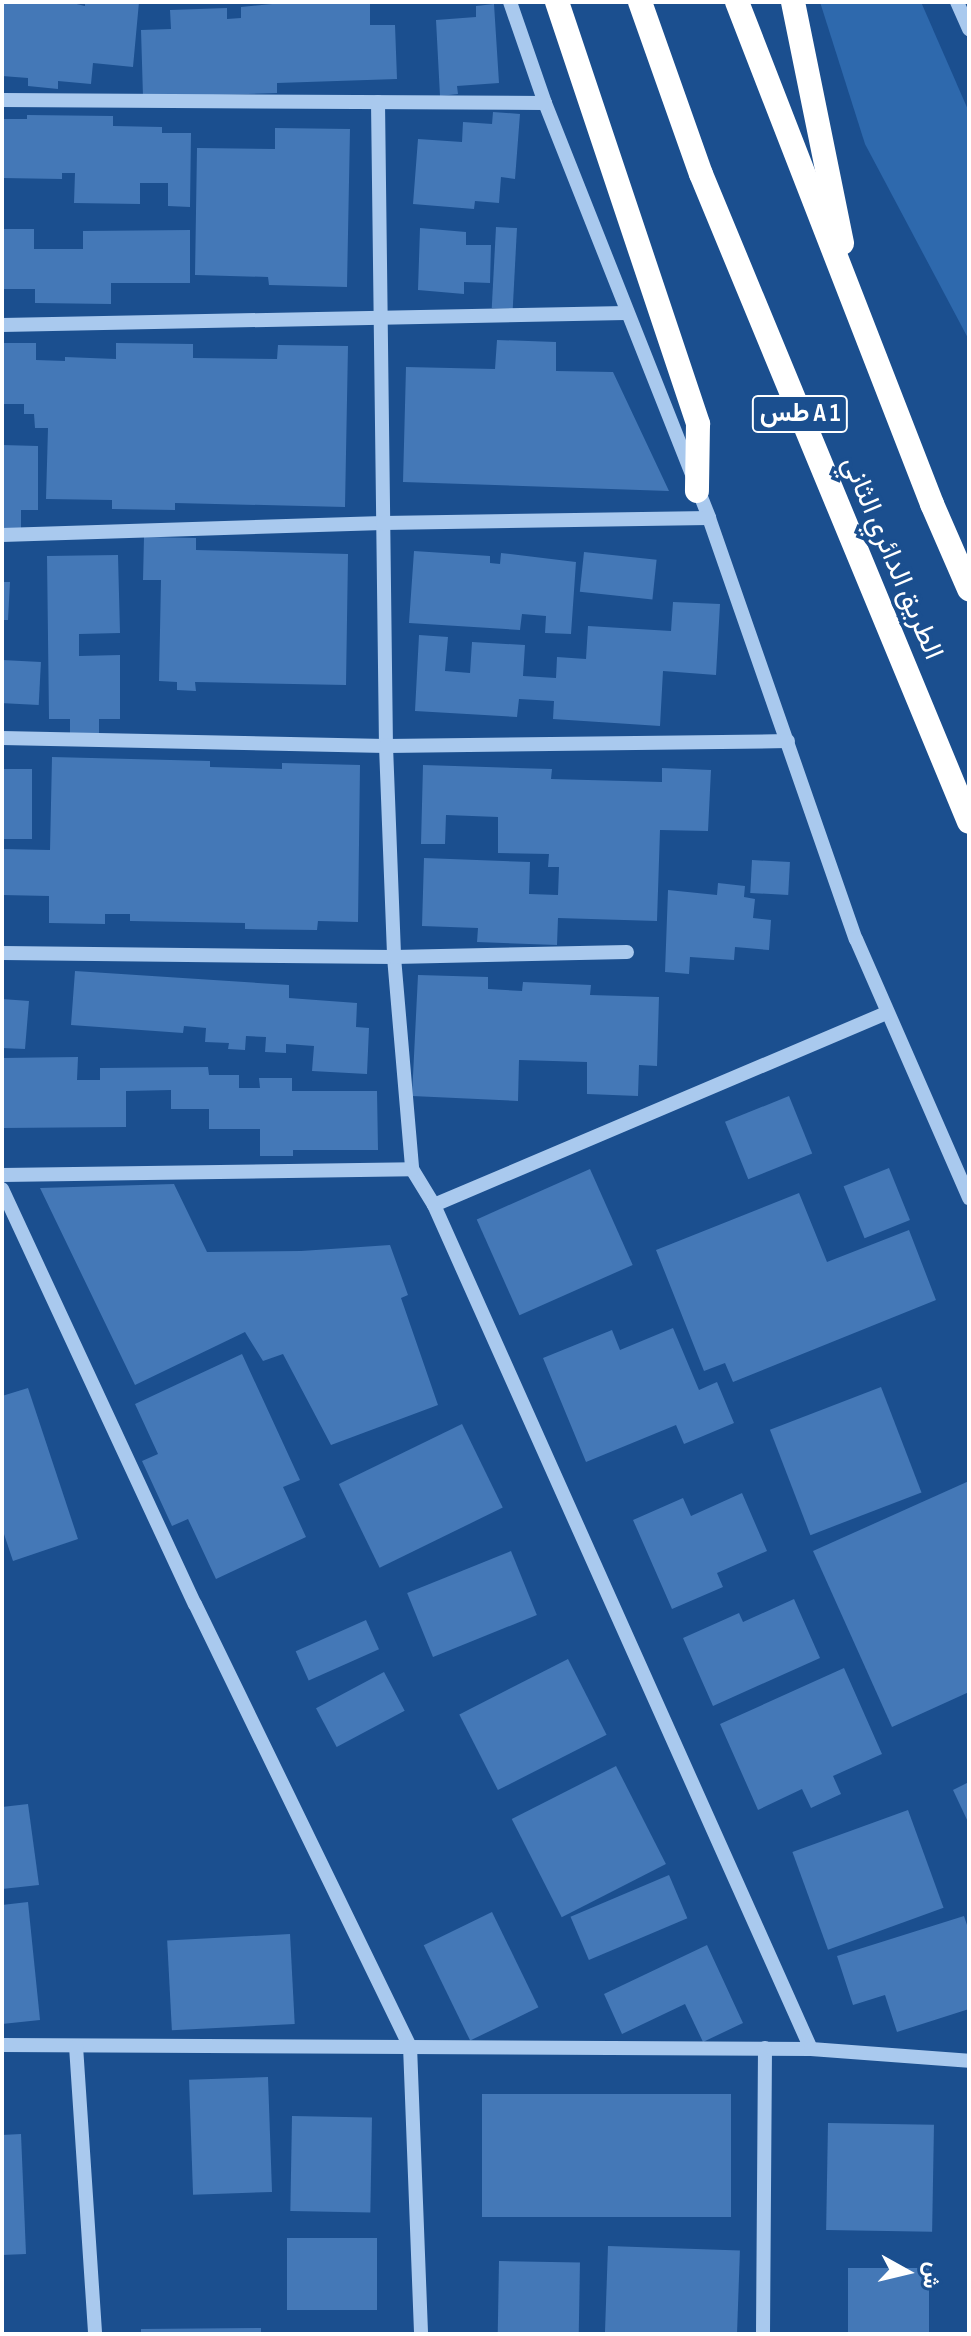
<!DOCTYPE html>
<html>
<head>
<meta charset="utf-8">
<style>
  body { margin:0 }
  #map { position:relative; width:971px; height:2336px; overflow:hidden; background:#1b4f8f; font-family:"Sofia Sans Condensed",Vazirmatn,sans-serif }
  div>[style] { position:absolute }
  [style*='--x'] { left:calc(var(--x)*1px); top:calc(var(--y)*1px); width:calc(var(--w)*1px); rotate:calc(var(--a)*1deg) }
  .green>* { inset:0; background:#2e69ad }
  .building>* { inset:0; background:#4478b7; transform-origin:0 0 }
  .minor>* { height:14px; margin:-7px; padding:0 7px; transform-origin:7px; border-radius:7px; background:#a9c9ee }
  .highway>* { height:24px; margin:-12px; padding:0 12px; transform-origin:12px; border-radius:12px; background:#fff }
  span { translate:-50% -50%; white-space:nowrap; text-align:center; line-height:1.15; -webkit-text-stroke:7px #1b4f8f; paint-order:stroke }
  .shield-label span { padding:2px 6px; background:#1b4f8f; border:2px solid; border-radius:6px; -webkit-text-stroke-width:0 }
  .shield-label { font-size:26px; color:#fff; font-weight:700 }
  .street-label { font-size:28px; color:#fff }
  .frame { position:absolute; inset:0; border:4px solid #fff; pointer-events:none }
  .north { position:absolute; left:867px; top:2232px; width:80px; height:80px; -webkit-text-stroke:6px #1b4f8f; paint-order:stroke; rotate:98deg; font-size:22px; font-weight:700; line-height:32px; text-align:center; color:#fff }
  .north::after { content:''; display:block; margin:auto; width:28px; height:36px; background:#fff; clip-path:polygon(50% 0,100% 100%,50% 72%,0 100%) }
</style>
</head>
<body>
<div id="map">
  <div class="green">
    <div style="clip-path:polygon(820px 2px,921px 2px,969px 112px,969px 340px,865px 144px)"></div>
  </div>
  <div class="building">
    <div style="clip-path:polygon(2px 2px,68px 2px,85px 6px,85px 2px,139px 2px,133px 67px,93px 63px,91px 84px,58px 81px,58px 89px,28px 86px,28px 78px,2px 76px)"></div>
    <div style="clip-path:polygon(293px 2px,370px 2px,370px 25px,395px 25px,397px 79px,277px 83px,277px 93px,143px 97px,141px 30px,171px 29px,170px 10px,227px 8px,227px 19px,241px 18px,241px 7px)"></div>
    <div style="clip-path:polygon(494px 4px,499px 83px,457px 86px,458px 94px,440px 96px,436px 20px,476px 17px,476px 6px)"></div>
    <div style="clip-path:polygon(493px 112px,520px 114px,515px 179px,501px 177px,499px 203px,475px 201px,474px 209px,413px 204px,418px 139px,462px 142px,463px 122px,492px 124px)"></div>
    <div style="clip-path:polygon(27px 115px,113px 116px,113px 126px,162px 127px,162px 133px,191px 133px,190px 207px,168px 206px,168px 183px,140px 183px,140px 204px,74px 203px,75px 173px,62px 173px,62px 179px,2px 178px,2px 119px,27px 119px)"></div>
    <div style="clip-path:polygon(275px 128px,350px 129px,347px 287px,269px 285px,268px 277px,195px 275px,197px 148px,275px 149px)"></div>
    <div style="left:496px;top:227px;width:21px;height:81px;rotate:3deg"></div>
    <div style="clip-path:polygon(420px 228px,466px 232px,466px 245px,491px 245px,490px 283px,464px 282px,464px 294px,418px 290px)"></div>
    <div style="clip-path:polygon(2px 229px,34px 229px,34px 249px,83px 249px,83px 231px,190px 230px,190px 283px,111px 283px,111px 304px,35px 303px,35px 289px,2px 289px)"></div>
    <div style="clip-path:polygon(497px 340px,556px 342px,556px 371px,613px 372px,669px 491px,403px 482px,406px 367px,495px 369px)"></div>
    <div style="clip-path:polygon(2px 343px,36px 343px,36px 360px,65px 361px,65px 357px,116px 359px,116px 343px,193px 344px,193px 358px,277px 359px,278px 345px,348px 346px,345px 507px,175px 503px,175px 510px,112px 509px,112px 500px,46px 499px,48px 428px,35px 428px,34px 414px,24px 414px,24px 404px,2px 404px)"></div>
    <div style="clip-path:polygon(2px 445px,38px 446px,38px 510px,21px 510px,21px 531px,2px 531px)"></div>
    <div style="clip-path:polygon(144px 537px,196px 538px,196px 550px,348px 554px,346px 685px,195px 682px,196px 691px,177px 690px,177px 682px,159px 681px,161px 580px,143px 580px)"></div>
    <div style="clip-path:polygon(414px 551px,490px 556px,490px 563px,500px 564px,501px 553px,576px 562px,571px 634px,545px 633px,546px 616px,522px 614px,520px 630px,409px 623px)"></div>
    <div style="left:584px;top:552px;width:73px;height:40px;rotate:6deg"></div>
    <div style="clip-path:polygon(118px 555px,120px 633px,79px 634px,79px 656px,120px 655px,120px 719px,99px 719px,99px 734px,70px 735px,70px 719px,49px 719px,47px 556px)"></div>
    <div style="clip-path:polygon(2px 582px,10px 582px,8px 620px,2px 620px)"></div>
    <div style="clip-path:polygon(673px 602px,720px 604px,716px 675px,663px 671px,660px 726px,553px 719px,554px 701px,519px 699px,517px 717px,415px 711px,419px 635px,448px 637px,445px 671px,470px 673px,472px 642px,525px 645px,523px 676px,556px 678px,557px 657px,586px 659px,588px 626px,671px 631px)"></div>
    <div style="left:2px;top:660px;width:39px;height:43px;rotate:3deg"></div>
    <div style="clip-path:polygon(52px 757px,210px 761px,210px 767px,282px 769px,282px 763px,360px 765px,358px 922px,318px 921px,317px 930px,245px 929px,245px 923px,130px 921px,130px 914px,105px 914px,105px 924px,49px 923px,49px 896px,2px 895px,2px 849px,50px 850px)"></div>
    <div style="clip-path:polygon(423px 765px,552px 769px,551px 779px,662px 782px,662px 768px,711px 770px,708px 831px,660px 830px,657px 921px,558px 918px,557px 945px,477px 942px,478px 928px,422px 926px,424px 858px,530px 862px,529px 894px,558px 895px,559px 867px,548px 867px,549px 854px,498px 853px,498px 817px,446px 815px,445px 844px,421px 844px)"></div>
    <div style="left:2px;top:769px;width:30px;height:70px"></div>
    <div style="left:752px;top:860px;width:38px;height:33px;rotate:3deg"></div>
    <div style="clip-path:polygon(718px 883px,745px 886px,744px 897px,755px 899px,753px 918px,771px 920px,769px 950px,735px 947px,734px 960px,690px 957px,689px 974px,665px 972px,668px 890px,717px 895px)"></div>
    <div style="clip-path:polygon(75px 971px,289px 985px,289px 998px,357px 1003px,356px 1027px,369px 1028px,367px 1074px,312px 1071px,314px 1046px,286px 1044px,286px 1053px,265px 1052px,266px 1037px,246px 1036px,245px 1050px,228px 1049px,229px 1043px,205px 1042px,206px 1028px,184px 1026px,183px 1033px,71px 1025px)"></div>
    <div style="clip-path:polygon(418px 975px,488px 977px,488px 989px,522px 991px,523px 982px,591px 985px,590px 995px,659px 997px,657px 1066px,639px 1065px,638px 1096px,587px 1094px,587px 1062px,519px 1060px,518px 1101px,412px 1096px)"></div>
    <div style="clip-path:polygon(2px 999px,29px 1001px,25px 1049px,2px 1048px)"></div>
    <div style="clip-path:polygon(78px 1057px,77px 1080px,100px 1080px,100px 1068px,208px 1067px,209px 1075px,239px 1075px,239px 1088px,260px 1088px,259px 1078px,292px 1078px,292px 1091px,377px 1091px,378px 1150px,293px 1150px,293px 1156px,260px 1156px,260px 1129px,209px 1129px,209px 1109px,171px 1109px,171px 1090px,126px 1091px,126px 1127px,2px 1128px,2px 1058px)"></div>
    <div style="left:789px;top:1096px;width:62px;height:69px;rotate:68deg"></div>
    <div style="left:889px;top:1168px;width:56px;height:49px;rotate:68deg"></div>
    <div style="left:590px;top:1169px;width:105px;height:124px;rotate:66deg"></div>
    <div style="clip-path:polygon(174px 1184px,207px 1252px,301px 1251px,390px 1245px,408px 1295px,401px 1298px,438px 1405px,331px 1445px,283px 1354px,263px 1361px,245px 1332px,135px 1385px,40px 1188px)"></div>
    <div style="clip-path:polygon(799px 1193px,827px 1262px,909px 1230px,936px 1300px,733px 1382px,725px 1363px,704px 1371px,656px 1250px)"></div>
    <div style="clip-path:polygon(673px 1328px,699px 1390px,717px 1382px,734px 1423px,684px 1444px,676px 1425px,586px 1462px,543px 1358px,612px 1330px,620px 1350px)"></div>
    <div style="clip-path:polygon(242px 1354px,300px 1480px,283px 1487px,306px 1537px,216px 1579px,188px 1519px,172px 1526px,142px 1461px,158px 1454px,135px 1404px)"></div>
    <div style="left:881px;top:1387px;width:113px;height:119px;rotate:69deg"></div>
    <div style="clip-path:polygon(28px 1388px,78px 1539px,13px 1561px,2px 1528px,2px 1396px)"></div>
    <div style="left:462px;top:1424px;width:93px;height:137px;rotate:64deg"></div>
    <div style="clip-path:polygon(969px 1481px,969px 1692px,892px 1727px,813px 1551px)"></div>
    <div style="clip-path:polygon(742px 1493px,767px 1551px,717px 1573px,723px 1587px,672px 1609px,633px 1520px,683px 1498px,691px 1516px)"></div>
    <div style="left:511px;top:1551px;width:69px;height:112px;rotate:68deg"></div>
    <div style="clip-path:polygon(794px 1599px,820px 1658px,713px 1706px,683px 1638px,739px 1613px,743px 1622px)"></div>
    <div style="left:366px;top:1620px;width:32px;height:77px;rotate:66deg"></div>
    <div style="left:568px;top:1659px;width:85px;height:122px;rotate:63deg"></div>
    <div style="clip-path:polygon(844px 1668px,882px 1754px,833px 1776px,841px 1794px,811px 1808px,802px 1789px,758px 1810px,720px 1724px)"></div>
    <div style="left:384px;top:1672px;width:44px;height:77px;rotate:62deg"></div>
    <div style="left:616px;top:1766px;width:110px;height:117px;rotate:63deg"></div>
    <div style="clip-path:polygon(969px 1782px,969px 1824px,953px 1790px)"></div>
    <div style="clip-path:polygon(28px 1804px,39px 1885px,2px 1889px,2px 1807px)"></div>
    <div style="left:908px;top:1810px;width:104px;height:123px;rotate:70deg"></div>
    <div style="left:669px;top:1875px;width:47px;height:107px;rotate:67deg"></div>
    <div style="clip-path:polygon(28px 1902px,40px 2020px,2px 2024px,2px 1905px)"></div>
    <div style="left:492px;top:1912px;width:106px;height:76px;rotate:64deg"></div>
    <div style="clip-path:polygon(964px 1916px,969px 1931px,969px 2009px,897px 2032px,885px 1995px,853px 2005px,837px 1956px)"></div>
    <div style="left:290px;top:1934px;width:90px;height:123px;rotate:87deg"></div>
    <div style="clip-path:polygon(707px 1945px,743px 2023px,703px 2042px,685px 2004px,622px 2034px,604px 1994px)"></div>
    <div style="left:268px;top:2077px;width:115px;height:79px;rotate:88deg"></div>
    <div style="left:731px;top:2094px;width:123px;height:249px;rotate:90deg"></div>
    <div style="left:292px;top:2116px;width:80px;height:95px;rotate:1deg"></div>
    <div style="left:828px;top:2123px;width:106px;height:107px;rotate:1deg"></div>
    <div style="clip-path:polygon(21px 2134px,26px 2254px,2px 2255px,2px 2135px)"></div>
    <div style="left:287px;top:2238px;width:90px;height:72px"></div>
    <div style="left:608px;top:2246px;width:132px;height:88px;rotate:2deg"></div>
    <div style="left:499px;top:2261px;width:81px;height:73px;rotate:1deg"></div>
    <div style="left:848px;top:2268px;width:81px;height:66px"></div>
    <div style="clip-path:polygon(261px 2328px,261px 2334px,141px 2334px,141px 2329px)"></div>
  </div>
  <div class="minor">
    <div style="--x:510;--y:2;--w:107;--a:70.9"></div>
    <div style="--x:545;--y:103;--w:446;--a:68.4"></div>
    <div style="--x:709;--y:518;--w:446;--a:70.8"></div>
    <div style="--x:856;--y:939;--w:283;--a:66.4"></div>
    <div style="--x:957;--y:2;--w:30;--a:66"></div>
    <div style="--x:2;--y:100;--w:543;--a:0.32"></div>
    <div style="--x:378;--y:102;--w:644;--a:89.29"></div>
    <div style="--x:386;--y:746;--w:211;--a:87.8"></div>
    <div style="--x:394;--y:957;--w:213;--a:85.1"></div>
    <div style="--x:412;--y:1169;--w:42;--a:58.6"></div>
    <div style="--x:434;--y:1205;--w:924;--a:65.93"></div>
    <div style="--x:2;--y:325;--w:624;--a:-1.1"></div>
    <div style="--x:2;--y:535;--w:381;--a:-1.8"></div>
    <div style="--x:383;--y:523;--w:326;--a:-0.9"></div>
    <div style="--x:2;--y:738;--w:384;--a:1.2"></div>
    <div style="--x:386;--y:746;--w:402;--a:-0.7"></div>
    <div style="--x:2;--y:953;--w:392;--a:0.6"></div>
    <div style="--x:394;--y:957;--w:233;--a:-1.2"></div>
    <div style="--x:2;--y:1175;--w:410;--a:-0.8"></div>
    <div style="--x:2;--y:1189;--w:458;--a:65.1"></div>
    <div style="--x:195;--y:1604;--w:492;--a:64.1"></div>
    <div style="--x:410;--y:2046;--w:288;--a:87.8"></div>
    <div style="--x:434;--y:1205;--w:492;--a:-23"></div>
    <div style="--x:2;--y:2045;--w:809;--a:0.28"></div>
    <div style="--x:811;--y:2049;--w:158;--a:4.3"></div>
    <div style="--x:76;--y:2046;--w:289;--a:86.2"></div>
    <div style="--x:763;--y:2334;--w:286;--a:-89.6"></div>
  </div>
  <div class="highway">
    <div style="--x:557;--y:2;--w:445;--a:71.5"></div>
    <div style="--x:698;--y:424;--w:67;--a:90.9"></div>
    <div style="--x:640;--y:2;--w:182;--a:70.5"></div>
    <div style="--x:701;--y:174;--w:701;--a:67.53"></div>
    <div style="--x:737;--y:2;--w:539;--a:68.77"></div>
    <div style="--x:932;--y:504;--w:93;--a:66.5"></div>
    <div style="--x:793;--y:2;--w:246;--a:78.5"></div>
  </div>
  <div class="shield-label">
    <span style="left:800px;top:414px">طس A 1</span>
  </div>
  <div class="street-label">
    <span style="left:892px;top:558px;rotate:67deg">الطريق الدائري الثاني</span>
  </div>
  <div class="frame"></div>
  <div class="north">ش</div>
</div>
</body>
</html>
